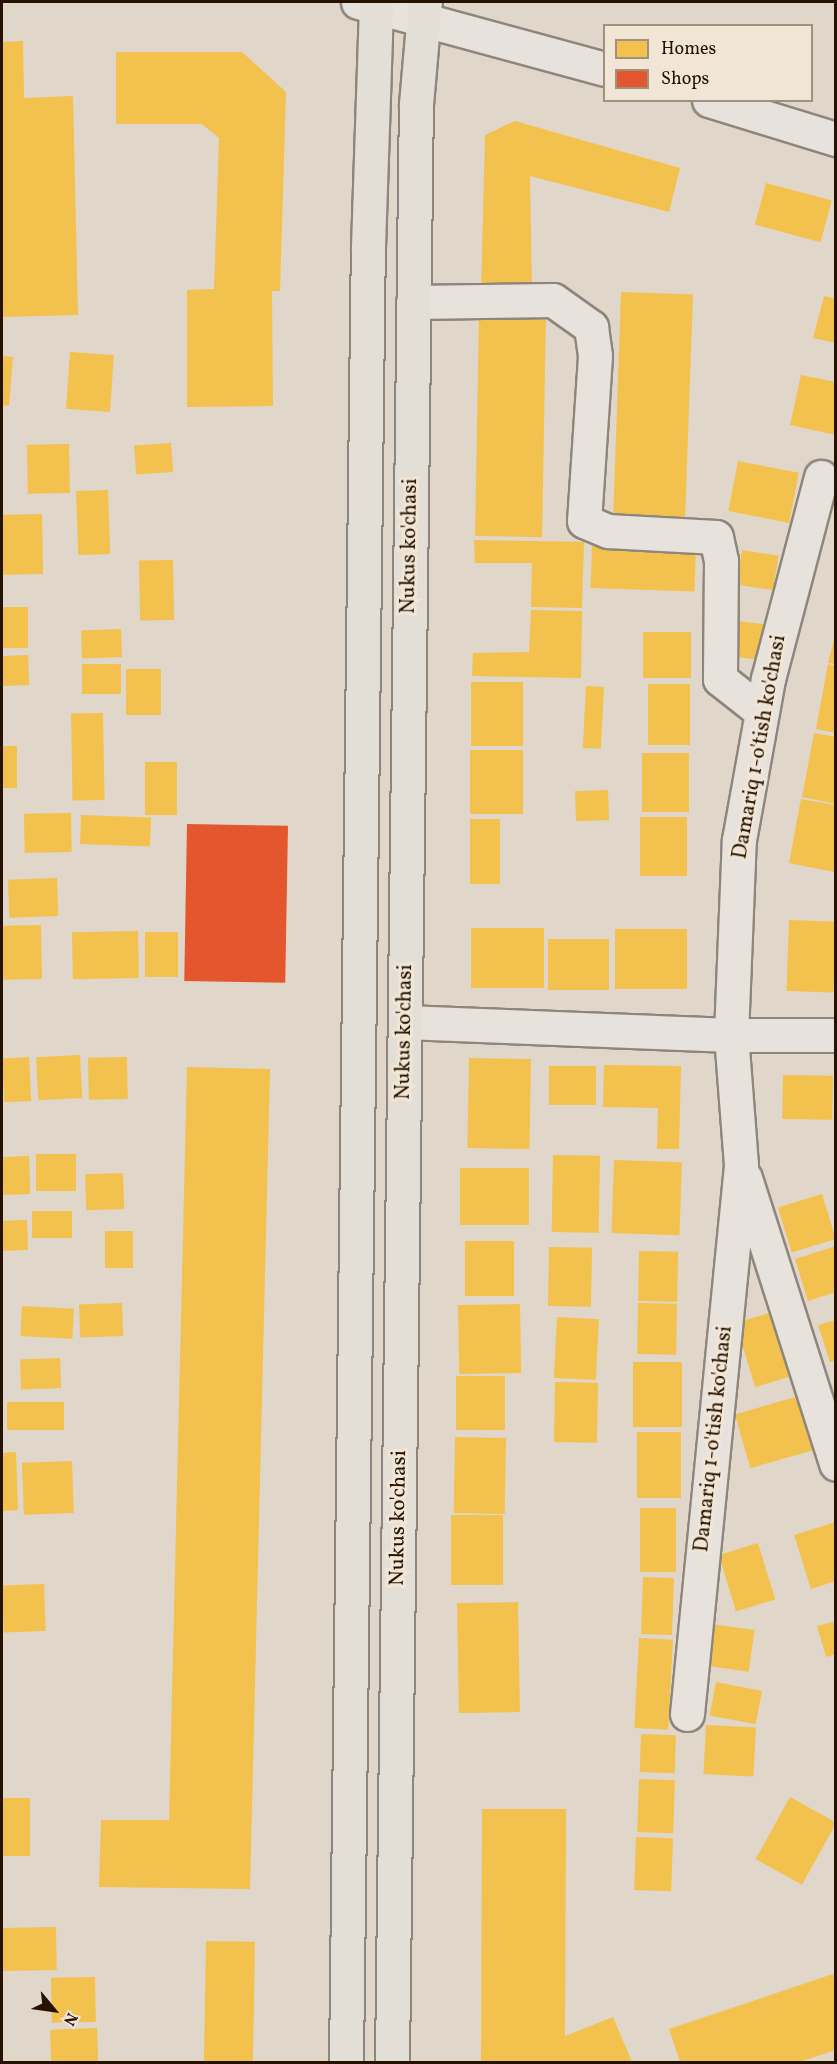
<!DOCTYPE html>
<html>
<head>
<meta charset="utf-8">
<style>
  body { margin:0 }
  #map { position:relative; width:837px; height:2064px; overflow:hidden; background:#e0d7ca; font-family:Vollkorn,serif }
  div>[style] { position:absolute }
  [style*='--x'] { left:calc(var(--x)*1px); top:calc(var(--y)*1px); width:calc(var(--w)*1px); rotate:calc(var(--a)*1deg) }
  .homes>* { inset:0; background:#f2c14e; transform-origin:0 0 }
  .shops>* { inset:0; background:#e4572e; transform-origin:0 0 }
  .roads { filter:drop-shadow(2px 0 #8e867c) drop-shadow(-2px 0 #8e867c) drop-shadow(0 2px #8e867c) drop-shadow(0 -2px #8e867c) }
  .minor>* { height:33px; margin:-16.5px; padding:0 16.5px; transform-origin:16.5px; border-radius:16.5px; background:#e7e2dc }
  .major>* { height:33px; margin:-16.5px; padding:0 16.5px; transform-origin:16.5px; border-radius:16.5px; background:#e3ded6 }
  span { translate:-50% -50%; white-space:nowrap; text-align:center; line-height:1.15; -webkit-text-stroke:6px #f1e6d6; paint-order:stroke }
  .street-label { font-size:21px; color:#251200 }
  .frame { position:absolute; inset:0; border:3px solid #251200; pointer-events:none }
  .legend { position:absolute; left:603px; top:24px; width:210px; height:78px; box-sizing:border-box; background:#f1e6d6; border:2px solid #9f9180; margin:0; padding:8px 10px; list-style:none; font-size:18px; color:#251200 }
  .legend li { display:flex; align-items:center; gap:12px; height:30px }
  .legend b { width:30px; border:2px solid #9f9180 }
  .north { position:absolute; left:24px; top:1980px; width:60px; height:60px; -webkit-text-stroke:4px #f1e6d6; paint-order:stroke; rotate:119deg; font-size:16px; font-weight:700; line-height:24px; text-align:center; color:#251200 }
  .north::after { content:''; display:block; margin:auto; width:21px; height:27px; background:#251200; clip-path:polygon(50% 0,100% 100%,50% 72%,0 100%) }
</style>
</head>
<body>
<div id="map">
  <div class="homes">
    <div style="clip-path:polygon(23px 41px,24px 98px,73px 96px,78px 315px,2px 317px,2px 42px)"></div>
    <div style="clip-path:polygon(116px 52px,242px 52px,286px 92px,280px 291px,272px 291px,273px 406px,187px 407px,187px 290px,214px 289px,219px 138px,202px 124px,116px 124px)"></div>
    <div style="clip-path:polygon(515px 121px,680px 168px,669px 212px,530px 176px,532px 292px,481px 294px,485px 135px)"></div>
    <div style="left:766px;top:183px;width:68px;height:43px;rotate:15deg"></div>
    <div style="left:621px;top:292px;width:72px;height:228px;rotate:2deg"></div>
    <div style="clip-path:polygon(824px 296px,836px 299px,836px 343px,813px 338px)"></div>
    <div style="left:479px;top:312px;width:67px;height:224px;rotate:1deg"></div>
    <div style="left:70px;top:352px;width:44px;height:57px;rotate:4deg"></div>
    <div style="clip-path:polygon(2px 356px,13px 357px,9px 406px,2px 405px)"></div>
    <div style="clip-path:polygon(801px 375px,836px 382px,836px 435px,790px 425px)"></div>
    <div style="left:171px;top:443px;width:29px;height:37px;rotate:86deg"></div>
    <div style="left:69px;top:444px;width:49px;height:42px;rotate:89deg"></div>
    <div style="left:738px;top:461px;width:62px;height:51px;rotate:11deg"></div>
    <div style="left:108px;top:490px;width:64px;height:32px;rotate:88deg"></div>
    <div style="left:42px;top:514px;width:60px;height:40px;rotate:89deg"></div>
    <div style="clip-path:polygon(474px 540px,584px 542px,582px 608px,531px 607px,532px 563px,475px 563px)"></div>
    <div style="left:592px;top:545px;width:104px;height:43px;rotate:2deg"></div>
    <div style="left:742px;top:550px;width:37px;height:35px;rotate:9deg"></div>
    <div style="left:173px;top:560px;width:60px;height:34px;rotate:89deg"></div>
    <div style="left:2px;top:607px;width:26px;height:41px"></div>
    <div style="clip-path:polygon(531px 610px,582px 611px,581px 678px,472px 676px,473px 653px,529px 652px)"></div>
    <div style="left:730px;top:620px;width:38px;height:36px;rotate:7deg"></div>
    <div style="left:121px;top:629px;width:28px;height:40px;rotate:88deg"></div>
    <div style="left:643px;top:632px;width:48px;height:46px"></div>
    <div style="clip-path:polygon(836px 632px,836px 664px,828px 663px)"></div>
    <div style="left:28px;top:655px;width:30px;height:26px;rotate:88deg"></div>
    <div style="left:82px;top:664px;width:39px;height:30px"></div>
    <div style="clip-path:polygon(828px 664px,836px 666px,836px 733px,816px 729px)"></div>
    <div style="left:126px;top:669px;width:35px;height:46px"></div>
    <div style="left:471px;top:682px;width:52px;height:64px"></div>
    <div style="left:648px;top:684px;width:42px;height:61px"></div>
    <div style="left:586px;top:686px;width:18px;height:62px;rotate:3deg"></div>
    <div style="left:103px;top:713px;width:87px;height:32px;rotate:89deg"></div>
    <div style="clip-path:polygon(814px 733px,836px 737px,836px 804px,802px 797px)"></div>
    <div style="left:2px;top:746px;width:15px;height:42px"></div>
    <div style="left:523px;top:750px;width:64px;height:53px;rotate:90deg"></div>
    <div style="left:642px;top:753px;width:47px;height:59px"></div>
    <div style="left:145px;top:762px;width:32px;height:53px"></div>
    <div style="left:608px;top:790px;width:30px;height:33px;rotate:88deg"></div>
    <div style="clip-path:polygon(801px 799px,836px 805px,834px 872px,789px 863px)"></div>
    <div style="left:71px;top:813px;width:39px;height:47px;rotate:89deg"></div>
    <div style="left:81px;top:815px;width:70px;height:29px;rotate:2deg"></div>
    <div style="left:640px;top:817px;width:47px;height:59px"></div>
    <div style="left:470px;top:819px;width:30px;height:65px"></div>
    <div style="left:57px;top:878px;width:38px;height:49px;rotate:88deg"></div>
    <div style="left:789px;top:920px;width:47px;height:71px;rotate:2deg"></div>
    <div style="left:41px;top:925px;width:54px;height:39px;rotate:89deg"></div>
    <div style="left:471px;top:928px;width:73px;height:60px"></div>
    <div style="left:615px;top:929px;width:72px;height:60px"></div>
    <div style="left:138px;top:931px;width:47px;height:66px;rotate:89deg"></div>
    <div style="left:145px;top:932px;width:33px;height:45px"></div>
    <div style="left:548px;top:939px;width:61px;height:51px"></div>
    <div style="left:80px;top:1055px;width:43px;height:44px;rotate:87deg"></div>
    <div style="left:29px;top:1057px;width:44px;height:27px;rotate:87deg"></div>
    <div style="left:127px;top:1057px;width:42px;height:39px;rotate:89deg"></div>
    <div style="left:469px;top:1058px;width:62px;height:90px;rotate:1deg"></div>
    <div style="clip-path:polygon(604px 1065px,681px 1066px,679px 1149px,657px 1149px,658px 1108px,603px 1107px)"></div>
    <div style="left:549px;top:1066px;width:47px;height:39px"></div>
    <div style="clip-path:polygon(187px 1067px,270px 1069px,250px 1889px,99px 1887px,101px 1820px,169px 1820px)"></div>
    <div style="left:783px;top:1075px;width:50px;height:44px;rotate:1deg"></div>
    <div style="left:76px;top:1154px;width:37px;height:40px;rotate:90deg"></div>
    <div style="left:553px;top:1155px;width:47px;height:77px;rotate:1deg"></div>
    <div style="left:29px;top:1156px;width:38px;height:27px;rotate:88deg"></div>
    <div style="left:614px;top:1160px;width:68px;height:73px;rotate:2deg"></div>
    <div style="left:460px;top:1168px;width:69px;height:57px"></div>
    <div style="left:123px;top:1173px;width:36px;height:38px;rotate:88deg"></div>
    <div style="left:822px;top:1194px;width:47px;height:46px;rotate:73deg"></div>
    <div style="left:72px;top:1211px;width:27px;height:40px;rotate:90deg"></div>
    <div style="left:27px;top:1220px;width:30px;height:25px;rotate:88deg"></div>
    <div style="left:105px;top:1231px;width:28px;height:37px"></div>
    <div style="left:465px;top:1241px;width:49px;height:55px"></div>
    <div style="clip-path:polygon(836px 1246px,836px 1292px,808px 1301px,795px 1259px)"></div>
    <div style="left:549px;top:1247px;width:43px;height:59px;rotate:1deg"></div>
    <div style="left:639px;top:1251px;width:39px;height:50px;rotate:1deg"></div>
    <div style="left:122px;top:1303px;width:33px;height:43px;rotate:88deg"></div>
    <div style="left:638px;top:1303px;width:39px;height:51px;rotate:1deg"></div>
    <div style="left:520px;top:1304px;width:69px;height:62px;rotate:89deg"></div>
    <div style="left:22px;top:1306px;width:52px;height:30px;rotate:3deg"></div>
    <div style="left:772px;top:1312px;width:67px;height:38px;rotate:73deg"></div>
    <div style="left:557px;top:1317px;width:42px;height:61px;rotate:3deg"></div>
    <div style="clip-path:polygon(836px 1320px,836px 1361px,830px 1362px,818px 1325px)"></div>
    <div style="left:60px;top:1358px;width:30px;height:40px;rotate:88deg"></div>
    <div style="left:633px;top:1362px;width:49px;height:65px"></div>
    <div style="left:456px;top:1376px;width:49px;height:54px"></div>
    <div style="left:555px;top:1382px;width:43px;height:60px;rotate:1deg"></div>
    <div style="left:806px;top:1394px;width:56px;height:74px;rotate:74deg"></div>
    <div style="left:64px;top:1402px;width:28px;height:57px;rotate:90deg"></div>
    <div style="left:637px;top:1432px;width:44px;height:66px"></div>
    <div style="left:455px;top:1437px;width:51px;height:76px;rotate:1deg"></div>
    <div style="clip-path:polygon(16px 1452px,18px 1510px,2px 1511px,2px 1453px)"></div>
    <div style="left:72px;top:1461px;width:52px;height:50px;rotate:88deg"></div>
    <div style="left:640px;top:1508px;width:36px;height:64px"></div>
    <div style="left:451px;top:1515px;width:52px;height:70px"></div>
    <div style="clip-path:polygon(836px 1522px,836px 1581px,811px 1589px,794px 1535px)"></div>
    <div style="left:758px;top:1543px;width:59px;height:41px;rotate:73deg"></div>
    <div style="left:643px;top:1577px;width:31px;height:57px;rotate:2deg"></div>
    <div style="left:44px;top:1584px;width:47px;height:42px;rotate:88deg"></div>
    <div style="left:518px;top:1602px;width:110px;height:61px;rotate:89deg"></div>
    <div style="clip-path:polygon(836px 1621px,836px 1654px,826px 1657px,817px 1626px)"></div>
    <div style="left:711px;top:1624px;width:44px;height:42px;rotate:8deg"></div>
    <div style="left:639px;top:1638px;width:34px;height:90px;rotate:3deg"></div>
    <div style="left:716px;top:1682px;width:47px;height:34px;rotate:11deg"></div>
    <div style="left:706px;top:1725px;width:50px;height:49px;rotate:3deg"></div>
    <div style="left:641px;top:1734px;width:35px;height:38px;rotate:2deg"></div>
    <div style="left:639px;top:1779px;width:36px;height:53px;rotate:2deg"></div>
    <div style="left:790px;top:1797px;width:53px;height:71px;rotate:29deg"></div>
    <div style="left:2px;top:1798px;width:28px;height:58px"></div>
    <div style="clip-path:polygon(482px 1809px,566px 1809px,565px 2036px,613px 2017px,632px 2062px,481px 2062px)"></div>
    <div style="left:636px;top:1837px;width:37px;height:53px;rotate:2deg"></div>
    <div style="left:56px;top:1927px;width:43px;height:54px;rotate:89deg"></div>
    <div style="left:206px;top:1941px;width:49px;height:121px;rotate:1deg"></div>
    <div style="clip-path:polygon(836px 1973px,836px 2050px,799px 2062px,680px 2062px,669px 2029px)"></div>
    <div style="left:95px;top:1977px;width:45px;height:44px;rotate:89deg"></div>
    <div style="left:97px;top:2028px;width:34px;height:47px;rotate:88deg"></div>
  </div>
  <div class="shops">
    <div style="left:187px;top:824px;width:101px;height:157px;rotate:1deg"></div>
  </div>
  <div class="roads">
    <div class="minor">
      <div style="--x:358;--y:2;--w:255;--a:15.2"></div>
      <div style="--x:709;--y:100;--w:133;--a:17.1"></div>
      <div style="--x:413;--y:302;--w:140;--a:-0.8"></div>
      <div style="--x:553;--y:300;--w:47;--a:35.4"></div>
      <div style="--x:591;--y:327;--w:29;--a:82"></div>
      <div style="--x:595;--y:356;--w:165;--a:93.8"></div>
      <div style="--x:584;--y:521;--w:26;--a:23"></div>
      <div style="--x:608;--y:531;--w:108;--a:3.2"></div>
      <div style="--x:716;--y:537;--w:24;--a:78"></div>
      <div style="--x:721;--y:560;--w:119;--a:90.5"></div>
      <div style="--x:720;--y:679;--w:53;--a:38.2"></div>
      <div style="--x:405;--y:1022;--w:326;--a:2.3"></div>
      <div style="--x:731;--y:1035;--w:105;--a:0"></div>
      <div style="--x:745;--y:1178;--w:300;--a:72.3"></div>
      <div style="--x:687;--y:1714;--w:552;--a:-84.38"></div>
      <div style="--x:741;--y:1165;--w:130;--a:-94.4"></div>
      <div style="--x:731;--y:1035;--w:195;--a:-87.7"></div>
      <div style="--x:739;--y:840;--w:164;--a:-79.8"></div>
      <div style="--x:768;--y:679;--w:209;--a:-75.3"></div>
    </div>
    <div class="major">
      <div style="--x:346;--y:2062;--w:1815;--a:-89.31"></div>
      <div style="--x:368;--y:247;--w:245;--a:-88.1"></div>
      <div style="--x:392;--y:2062;--w:1958;--a:-89.3"></div>
      <div style="--x:416;--y:104;--w:102;--a:-85"></div>
    </div>
  </div>
  <div class="street-label">
    <span style="left:410px;top:546px;rotate:-89deg">Nukus ko'chasi</span>
    <span style="left:760px;top:747px;rotate:-80deg">Damariq 1-o'tish ko'chasi</span>
    <span style="left:405px;top:1032px;rotate:-89deg">Nukus ko'chasi</span>
    <span style="left:714px;top:1439px;rotate:-84deg">Damariq 1-o'tish ko'chasi</span>
    <span style="left:399px;top:1518px;rotate:-89deg">Nukus ko'chasi</span>
  </div>
  <div class="frame"></div>
  <ul class="legend">
  <li><b style="height:16px;background:#f2c14e"></b>Homes</li>
  <li><b style="height:16px;background:#e4572e"></b>Shops</li>
  </ul>
  <div class="north">N</div>
</div>
</body>
</html>
